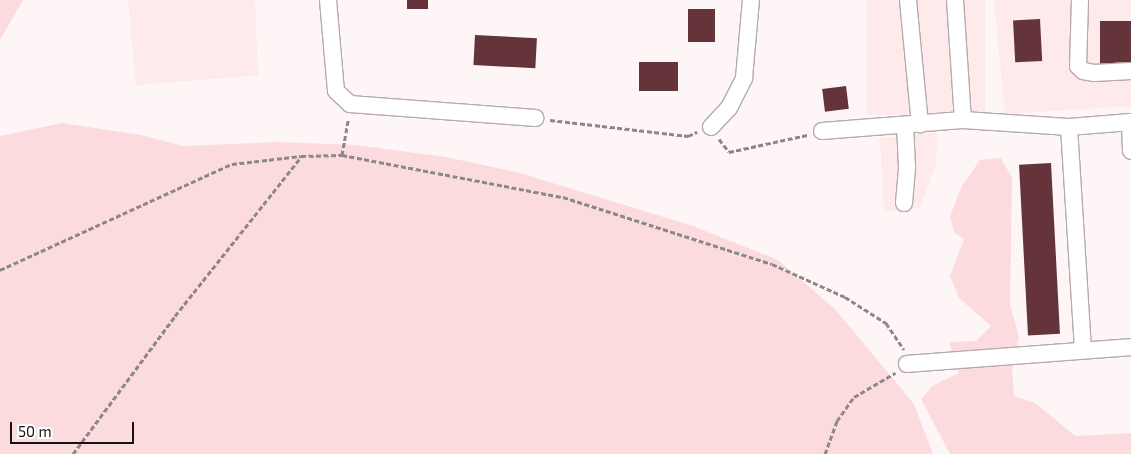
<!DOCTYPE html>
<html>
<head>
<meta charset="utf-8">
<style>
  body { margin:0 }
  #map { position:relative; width:1131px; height:454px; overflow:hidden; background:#fef5f6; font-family:"Exo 2",sans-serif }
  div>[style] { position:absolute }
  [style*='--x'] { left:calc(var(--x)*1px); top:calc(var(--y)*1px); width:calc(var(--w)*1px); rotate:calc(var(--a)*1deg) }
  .built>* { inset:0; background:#fee9eb; transform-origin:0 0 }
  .green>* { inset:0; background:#fcdbde }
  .building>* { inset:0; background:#64343a; transform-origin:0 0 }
  .path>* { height:3px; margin-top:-1.5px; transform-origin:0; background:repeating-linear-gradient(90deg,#8d8788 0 5px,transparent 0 7.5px) }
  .roads { filter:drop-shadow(1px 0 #b6abac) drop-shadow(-1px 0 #b6abac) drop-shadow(0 1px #b6abac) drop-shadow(0 -1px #b6abac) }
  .minor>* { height:16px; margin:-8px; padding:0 8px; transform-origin:8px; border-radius:8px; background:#fff }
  span { translate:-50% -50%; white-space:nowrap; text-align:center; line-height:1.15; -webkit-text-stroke:5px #fff; paint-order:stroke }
  .scale { position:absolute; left:10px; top:422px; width:124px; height:22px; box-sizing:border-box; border:2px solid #161213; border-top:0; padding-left:6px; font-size:15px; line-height:18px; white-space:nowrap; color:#161213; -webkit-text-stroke:4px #fff; paint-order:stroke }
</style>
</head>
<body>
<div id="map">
  <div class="built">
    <div style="clip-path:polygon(128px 0,255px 0,258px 75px,136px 85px)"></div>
    <div style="left:867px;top:0;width:118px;height:115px"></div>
    <div style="clip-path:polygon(994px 0,1131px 0,1131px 106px,1005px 114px)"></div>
    <div style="clip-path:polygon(937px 133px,936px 163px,920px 208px,884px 211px,880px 138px)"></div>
  </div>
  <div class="green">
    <div style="clip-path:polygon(0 0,23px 0,0 40px)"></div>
    <div style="clip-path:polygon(62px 123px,141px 135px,183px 146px,278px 142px,355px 145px,446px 157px,520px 173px,693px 226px,778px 260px,835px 309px,914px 404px,933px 454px,0 454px,0 136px)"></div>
    <div style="clip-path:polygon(1001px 158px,1012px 178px,1010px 304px,1019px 337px,1012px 371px,1014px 396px,1035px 403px,1075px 436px,1131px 433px,1131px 454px,950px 454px,921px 399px,932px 386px,959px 373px,949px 342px,976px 341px,991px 326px,959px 298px,950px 276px,964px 239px,954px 232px,950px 216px,962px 186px,980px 160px)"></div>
  </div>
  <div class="building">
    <div style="left:407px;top:0;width:21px;height:9px"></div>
    <div style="left:688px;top:9px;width:27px;height:33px"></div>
    <div style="left:1040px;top:19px;width:42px;height:27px;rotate:87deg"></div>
    <div style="left:1131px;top:21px;width:44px;height:31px;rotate:90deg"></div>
    <div style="left:475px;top:35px;width:62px;height:30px;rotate:3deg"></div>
    <div style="left:639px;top:62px;width:39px;height:29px"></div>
    <div style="left:846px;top:86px;width:23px;height:24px;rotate:83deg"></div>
    <div style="left:1051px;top:163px;width:171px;height:32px;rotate:87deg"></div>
  </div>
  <div class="path">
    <div style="--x:550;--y:120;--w:139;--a:6.6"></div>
    <div style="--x:688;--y:136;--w:10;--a:-24"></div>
    <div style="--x:719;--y:139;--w:16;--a:52"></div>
    <div style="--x:729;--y:152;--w:80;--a:-12.3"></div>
    <div style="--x:342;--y:155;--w:36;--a:-80"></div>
    <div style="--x:0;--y:270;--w:255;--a:-24.6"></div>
    <div style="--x:232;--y:164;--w:69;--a:-6.6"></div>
    <div style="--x:301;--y:156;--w:41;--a:-1.4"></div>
    <div style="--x:342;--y:155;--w:225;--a:10.8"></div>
    <div style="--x:563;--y:197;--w:219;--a:17.8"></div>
    <div style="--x:772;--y:264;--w:80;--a:24.3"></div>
    <div style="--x:845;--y:297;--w:49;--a:32.4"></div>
    <div style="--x:886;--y:323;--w:32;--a:56"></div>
    <div style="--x:73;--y:454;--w:172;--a:-53.5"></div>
    <div style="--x:175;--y:316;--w:203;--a:-51.6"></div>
    <div style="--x:825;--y:454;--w:35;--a:-70"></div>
    <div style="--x:837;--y:421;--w:29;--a:-55"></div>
    <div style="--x:854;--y:397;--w:48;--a:-30.3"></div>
  </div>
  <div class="roads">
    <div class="minor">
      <div style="--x:328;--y:0;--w:91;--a:85"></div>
      <div style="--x:336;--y:91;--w:19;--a:43"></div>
      <div style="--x:350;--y:104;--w:186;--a:4.3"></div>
      <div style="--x:908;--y:0;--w:125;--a:84.5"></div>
      <div style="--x:955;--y:0;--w:120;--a:86.2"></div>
      <div style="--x:1080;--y:0;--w:66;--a:91.7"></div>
      <div style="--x:1078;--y:66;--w:7;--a:45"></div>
      <div style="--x:1083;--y:71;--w:11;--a:10"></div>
      <div style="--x:1094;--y:73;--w:37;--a:-3"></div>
      <div style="--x:1130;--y:122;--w:29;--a:88"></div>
      <div style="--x:711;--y:127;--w:26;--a:-47"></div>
      <div style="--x:729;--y:108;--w:34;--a:-63"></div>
      <div style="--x:744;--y:78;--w:78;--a:-84.9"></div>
      <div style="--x:1069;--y:127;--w:223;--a:86.4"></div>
      <div style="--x:822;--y:131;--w:141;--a:-4.5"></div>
      <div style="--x:963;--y:120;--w:106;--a:3.8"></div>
      <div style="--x:1069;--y:127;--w:62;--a:-4.6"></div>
      <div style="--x:904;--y:203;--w:36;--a:-85"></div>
      <div style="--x:907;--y:167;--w:42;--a:-92.7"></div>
      <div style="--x:907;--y:364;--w:225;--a:-4.3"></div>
    </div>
  </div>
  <div class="scale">50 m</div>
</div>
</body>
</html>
